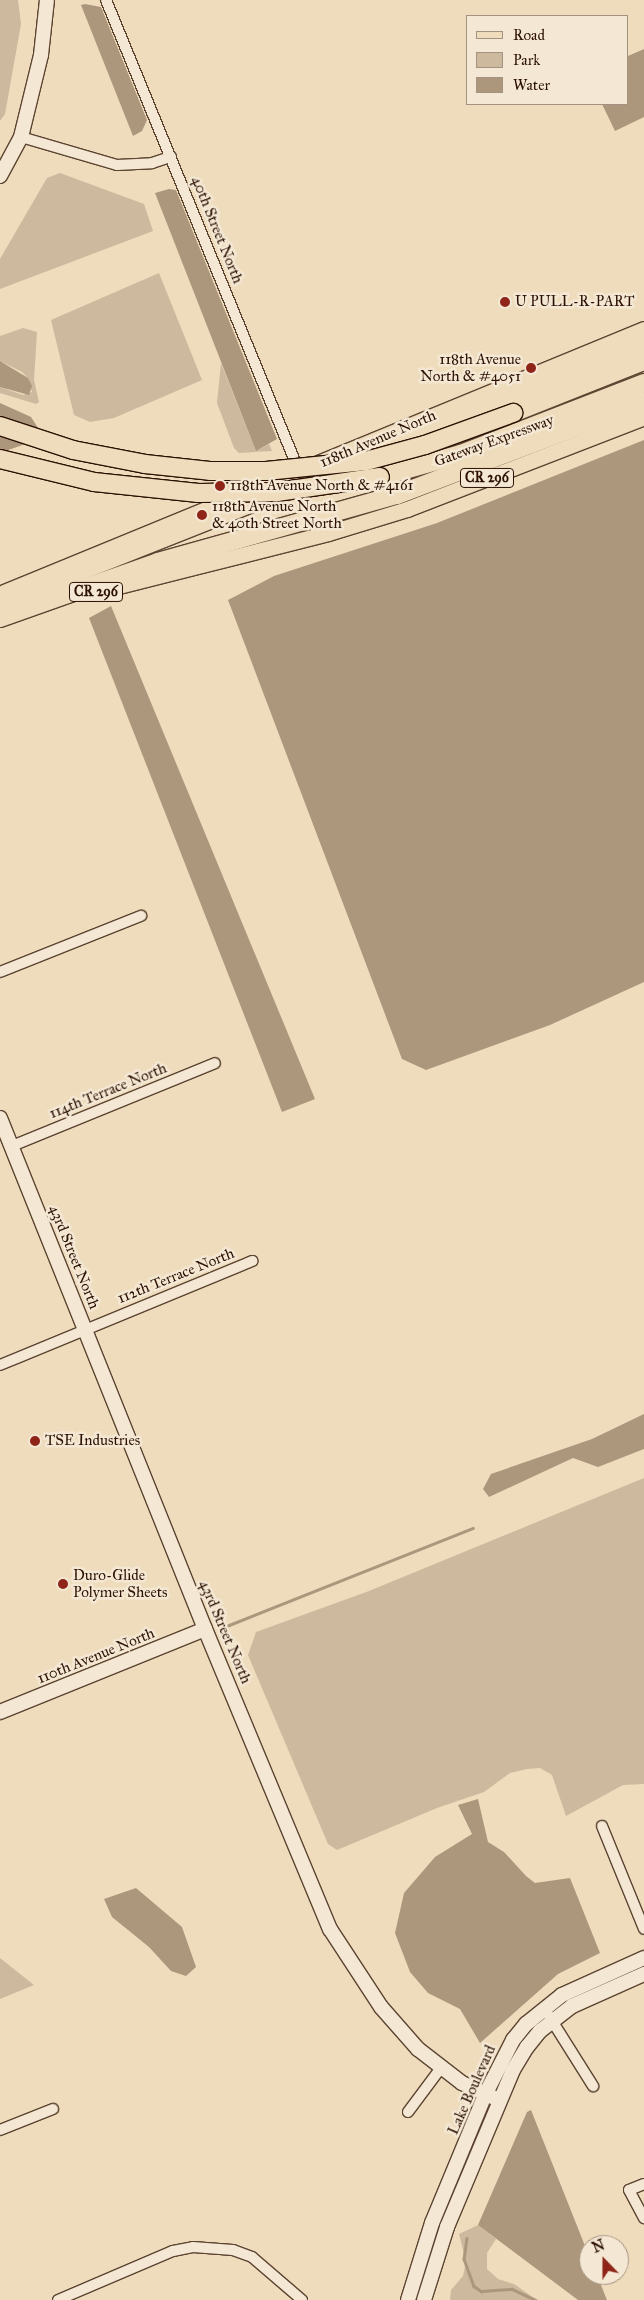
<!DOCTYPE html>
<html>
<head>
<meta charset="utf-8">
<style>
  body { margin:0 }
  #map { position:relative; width:644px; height:2300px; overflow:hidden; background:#eedcbd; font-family:"IM FELL Great Primer",serif }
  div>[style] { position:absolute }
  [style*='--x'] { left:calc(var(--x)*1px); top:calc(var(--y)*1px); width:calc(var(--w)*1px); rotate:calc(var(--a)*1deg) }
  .green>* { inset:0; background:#cdb99d }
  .water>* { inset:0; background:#ac977d }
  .stream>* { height:2.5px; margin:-1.25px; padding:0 1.25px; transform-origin:1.25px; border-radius:1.25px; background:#ac977d }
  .roads { filter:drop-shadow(1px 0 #5c4431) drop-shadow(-1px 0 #5c4431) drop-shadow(0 1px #5c4431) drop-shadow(0 -1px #5c4431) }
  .street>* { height:10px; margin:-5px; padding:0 5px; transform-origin:5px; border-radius:5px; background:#f4e8d4 }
  .secondary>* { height:14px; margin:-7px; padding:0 7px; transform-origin:7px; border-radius:7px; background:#f4e8d4 }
  .primary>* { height:15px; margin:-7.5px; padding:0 7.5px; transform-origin:7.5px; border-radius:7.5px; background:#eedcbd }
  .highway>* { height:18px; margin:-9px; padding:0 9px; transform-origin:9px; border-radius:9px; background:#eedcbd }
  .bridges { filter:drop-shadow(1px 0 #2c1102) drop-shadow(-1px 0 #2c1102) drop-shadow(0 1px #2c1102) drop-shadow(0 -1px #2c1102) }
  .highway-bridge>* { height:18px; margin:-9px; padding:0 9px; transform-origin:9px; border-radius:9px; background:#eedcbd }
  .dots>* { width:14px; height:14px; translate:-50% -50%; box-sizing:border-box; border:2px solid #f4e8d4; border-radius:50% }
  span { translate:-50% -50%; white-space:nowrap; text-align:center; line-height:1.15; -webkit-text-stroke:5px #f4e8d4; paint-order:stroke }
  .shield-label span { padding:1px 4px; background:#f4e8d4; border:1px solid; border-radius:4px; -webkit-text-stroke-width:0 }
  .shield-label { font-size:14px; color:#2c1102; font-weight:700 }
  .street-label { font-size:15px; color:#2c1102 }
  .poi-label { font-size:15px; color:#2c1102 }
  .left { translate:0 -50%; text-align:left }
  .right { translate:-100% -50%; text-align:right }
  .legend { position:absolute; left:466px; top:15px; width:162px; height:90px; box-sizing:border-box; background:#f4e8d4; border:1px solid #a49280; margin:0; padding:6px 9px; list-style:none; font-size:15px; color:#2c1102 }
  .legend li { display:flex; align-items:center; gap:10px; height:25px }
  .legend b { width:25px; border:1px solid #a49280 }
  .north { position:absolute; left:579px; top:2235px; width:50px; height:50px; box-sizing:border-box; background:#f4e8d4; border:1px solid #a49280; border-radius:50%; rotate:338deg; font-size:14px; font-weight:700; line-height:20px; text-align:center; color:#2c1102 }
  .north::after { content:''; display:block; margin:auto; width:18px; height:22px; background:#8f2418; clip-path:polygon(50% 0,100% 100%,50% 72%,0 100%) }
</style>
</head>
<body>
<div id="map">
  <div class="green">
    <div style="clip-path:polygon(0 0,18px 0,21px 24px,5px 114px,0 121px)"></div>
    <div style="clip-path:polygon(60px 173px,144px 204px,153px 231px,0 289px,0 259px,47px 178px)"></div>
    <div style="clip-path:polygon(159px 273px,202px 380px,114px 418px,90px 422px,74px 415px,51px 320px)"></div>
    <div style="clip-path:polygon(23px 328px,37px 332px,34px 380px,39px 402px,36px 404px,0 393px,0 387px,23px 395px,32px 392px,28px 378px,22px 372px,0 361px,0 336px)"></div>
    <div style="clip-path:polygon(221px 363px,256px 451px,269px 444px,272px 451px,239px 453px,234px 448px,217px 403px)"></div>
    <div style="clip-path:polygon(644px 1478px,644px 1784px,623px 1785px,566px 1816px,552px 1775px,540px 1768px,527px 1769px,510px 1773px,484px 1792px,437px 1808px,337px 1850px,328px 1844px,248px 1655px,256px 1632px,369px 1591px)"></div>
    <div style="clip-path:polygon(0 1958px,34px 1985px,0 1999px)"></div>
    <div style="clip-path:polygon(478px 2225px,496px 2239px,487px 2253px,487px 2269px,498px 2279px,514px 2284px,537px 2300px,450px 2300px,451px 2290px,463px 2276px,466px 2262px,459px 2234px)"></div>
  </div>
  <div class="water">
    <div style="clip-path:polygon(85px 4px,101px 7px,147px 120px,142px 131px,133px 136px,81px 5px)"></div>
    <div style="clip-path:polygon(644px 49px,644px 117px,615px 131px,602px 104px,628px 104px,628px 56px)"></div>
    <div style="clip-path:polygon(169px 189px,176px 190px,277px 439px,256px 451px,155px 193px)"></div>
    <div style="clip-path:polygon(0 361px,28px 378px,32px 386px,29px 395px,0 387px)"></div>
    <div style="clip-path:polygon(0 403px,31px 417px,40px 431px,28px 443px,0 453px)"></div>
    <div style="clip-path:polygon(644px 440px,644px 982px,550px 1025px,426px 1070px,402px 1059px,228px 600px,274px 576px,437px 523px)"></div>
    <div style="clip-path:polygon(111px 606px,315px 1099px,282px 1112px,89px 618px)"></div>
    <div style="clip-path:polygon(644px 1414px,644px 1449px,598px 1467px,573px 1458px,489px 1497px,483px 1489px,491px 1474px,592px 1439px)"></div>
    <div style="clip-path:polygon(478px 1799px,488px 1842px,504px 1852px,526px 1876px,535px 1883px,570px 1878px,600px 1953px,558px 1974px,480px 2043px,460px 2009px,428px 1993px,410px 1972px,395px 1933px,404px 1893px,435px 1857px,472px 1834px,458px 1805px)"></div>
    <div style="clip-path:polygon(136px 1888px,182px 1927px,196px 1967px,186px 1976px,171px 1971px,149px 1947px,112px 1917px,104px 1899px)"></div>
    <div style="clip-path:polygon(531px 2110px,589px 2256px,589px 2275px,597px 2275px,607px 2300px,578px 2300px,478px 2225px,527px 2112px)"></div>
  </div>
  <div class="stream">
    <div style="--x:219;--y:1629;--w:273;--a:-21.7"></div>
    <div style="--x:467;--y:2238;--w:21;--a:98"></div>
    <div style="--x:464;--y:2259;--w:29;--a:70"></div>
    <div style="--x:474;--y:2286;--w:9;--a:36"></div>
    <div style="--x:481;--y:2291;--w:31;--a:-4"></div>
    <div style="--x:512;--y:2289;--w:26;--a:25"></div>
  </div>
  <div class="roads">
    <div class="street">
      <div style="--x:106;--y:0;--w:509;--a:67.72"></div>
      <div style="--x:21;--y:137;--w:100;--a:16.3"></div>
      <div style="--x:117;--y:165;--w:35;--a:-3"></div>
      <div style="--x:152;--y:163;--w:20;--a:-18"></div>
      <div style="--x:0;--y:972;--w:152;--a:-21.7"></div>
      <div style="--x:12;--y:1146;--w:219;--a:-22.2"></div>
      <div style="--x:0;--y:1365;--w:273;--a:-22.4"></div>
      <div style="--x:602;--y:1826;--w:111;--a:67.8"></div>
      <div style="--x:549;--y:2016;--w:83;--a:57.8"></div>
      <div style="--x:408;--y:2112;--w:54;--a:-53.3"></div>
      <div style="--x:0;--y:2130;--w:57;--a:-21.6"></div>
      <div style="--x:644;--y:2184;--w:16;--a:158"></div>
      <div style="--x:629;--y:2190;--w:32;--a:62"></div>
      <div style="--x:58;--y:2300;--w:125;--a:-23.1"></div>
      <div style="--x:173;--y:2251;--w:20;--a:-11"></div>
      <div style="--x:193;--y:2247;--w:40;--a:4.3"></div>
      <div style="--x:233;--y:2250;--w:20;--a:20"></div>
      <div style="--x:252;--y:2257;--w:66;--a:40.7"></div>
    </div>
    <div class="secondary">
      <div style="--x:0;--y:176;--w:44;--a:-61.7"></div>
      <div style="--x:21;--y:137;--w:84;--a:-76.3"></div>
      <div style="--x:41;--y:55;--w:55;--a:-83.8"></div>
      <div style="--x:0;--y:1118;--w:551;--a:68.14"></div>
      <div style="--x:205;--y:1629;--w:325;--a:67.4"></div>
      <div style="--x:330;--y:1929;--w:93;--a:56.8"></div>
      <div style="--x:381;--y:2007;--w:56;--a:48.6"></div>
      <div style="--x:418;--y:2049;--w:56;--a:37.7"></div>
      <div style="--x:462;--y:2083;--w:41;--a:24.7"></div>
      <div style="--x:0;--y:1712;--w:221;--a:-22"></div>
      <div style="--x:408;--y:2300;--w:81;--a:-72.7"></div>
      <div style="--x:432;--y:2223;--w:139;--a:-67.5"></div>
      <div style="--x:485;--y:2095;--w:62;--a:-63"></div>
      <div style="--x:513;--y:2040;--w:21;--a:-51"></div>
      <div style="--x:526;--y:2024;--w:46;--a:-38.9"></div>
      <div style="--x:562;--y:1995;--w:90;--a:-24.3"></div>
      <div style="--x:424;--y:2300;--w:77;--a:-72.5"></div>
      <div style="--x:447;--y:2227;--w:170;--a:-67.2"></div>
      <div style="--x:513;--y:2070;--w:27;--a:-59"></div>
      <div style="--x:527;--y:2047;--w:21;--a:-51"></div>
      <div style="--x:540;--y:2031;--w:41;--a:-38"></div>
      <div style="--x:572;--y:2006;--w:79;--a:-24"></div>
    </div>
    <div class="primary">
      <div style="--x:4;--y:592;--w:692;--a:-22.34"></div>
      <div style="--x:91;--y:593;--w:244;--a:-14.2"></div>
      <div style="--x:328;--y:533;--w:83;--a:-16.9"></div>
      <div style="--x:407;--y:509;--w:254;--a:-21.2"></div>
    </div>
    <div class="highway">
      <div style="--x:513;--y:413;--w:141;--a:-21.7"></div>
      <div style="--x:386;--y:449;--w:278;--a:-21.8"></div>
      <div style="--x:380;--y:477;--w:84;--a:-15.9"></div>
      <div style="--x:461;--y:454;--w:196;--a:-21.2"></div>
      <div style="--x:0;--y:603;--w:372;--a:-21.6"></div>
      <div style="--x:0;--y:618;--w:168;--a:-19.5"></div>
      <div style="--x:158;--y:562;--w:248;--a:-15.7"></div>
      <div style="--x:397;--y:495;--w:264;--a:-20.8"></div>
    </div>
  </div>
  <div class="bridges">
    <div class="highway-bridge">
      <div style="--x:0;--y:426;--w:77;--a:18.2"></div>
      <div style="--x:73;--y:450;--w:73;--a:11"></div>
      <div style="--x:145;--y:464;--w:65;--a:6.1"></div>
      <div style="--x:210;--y:471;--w:56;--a:0"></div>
      <div style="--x:266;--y:471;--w:100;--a:-5.7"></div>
      <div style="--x:366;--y:461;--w:61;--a:-15.2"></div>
      <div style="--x:425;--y:445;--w:94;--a:-20"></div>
      <div style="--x:0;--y:459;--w:97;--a:13.7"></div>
      <div style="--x:94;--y:482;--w:105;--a:6"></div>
      <div style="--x:198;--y:493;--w:79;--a:-0.7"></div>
      <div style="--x:277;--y:492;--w:104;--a:-8.3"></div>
    </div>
  </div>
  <div class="dots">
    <div style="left:505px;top:302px;background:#8f2418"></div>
    <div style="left:531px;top:368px;background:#8f2418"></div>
    <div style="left:220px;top:486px;background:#8f2418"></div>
    <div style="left:202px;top:515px;background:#8f2418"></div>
    <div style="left:35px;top:1441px;background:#8f2418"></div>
    <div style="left:63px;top:1584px;background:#8f2418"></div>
  </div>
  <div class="shield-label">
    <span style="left:487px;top:478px">CR 296</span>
    <span style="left:96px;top:592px">CR 296</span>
  </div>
  <div class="street-label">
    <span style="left:217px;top:230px;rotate:68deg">40th Street North</span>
    <span style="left:378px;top:439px;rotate:-23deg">118th Avenue North</span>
    <span style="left:494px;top:441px;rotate:-20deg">Gateway Expressway</span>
    <span style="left:108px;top:1091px;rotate:-22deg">114th Terrace North</span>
    <span style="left:74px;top:1257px;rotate:68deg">43rd Street North</span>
    <span style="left:176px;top:1276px;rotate:-22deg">112th Terrace North</span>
    <span style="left:225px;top:1632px;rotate:67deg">43rd Street North</span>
    <span style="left:96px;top:1656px;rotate:-22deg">110th Avenue North</span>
    <span style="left:472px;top:2090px;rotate:-66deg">Lake Boulevard</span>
  </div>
  <div class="poi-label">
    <span class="left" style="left:515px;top:302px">U PULL-R-PART</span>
    <span class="right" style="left:521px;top:368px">118th Avenue<br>North &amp; #4051</span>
    <span class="left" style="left:230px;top:486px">118th Avenue North &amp; #4161</span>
    <span class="left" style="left:212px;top:515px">118th Avenue North<br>&amp; 40th Street North</span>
    <span class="left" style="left:45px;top:1441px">TSE Industries</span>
    <span class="left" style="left:73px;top:1584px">Duro-Glide<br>Polymer Sheets</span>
  </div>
  <ul class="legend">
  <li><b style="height:6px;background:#eedcbd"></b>Road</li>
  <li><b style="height:14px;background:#cdb99d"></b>Park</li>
  <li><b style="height:14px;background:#ac977d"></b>Water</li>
  </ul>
  <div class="north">N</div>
</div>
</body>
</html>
